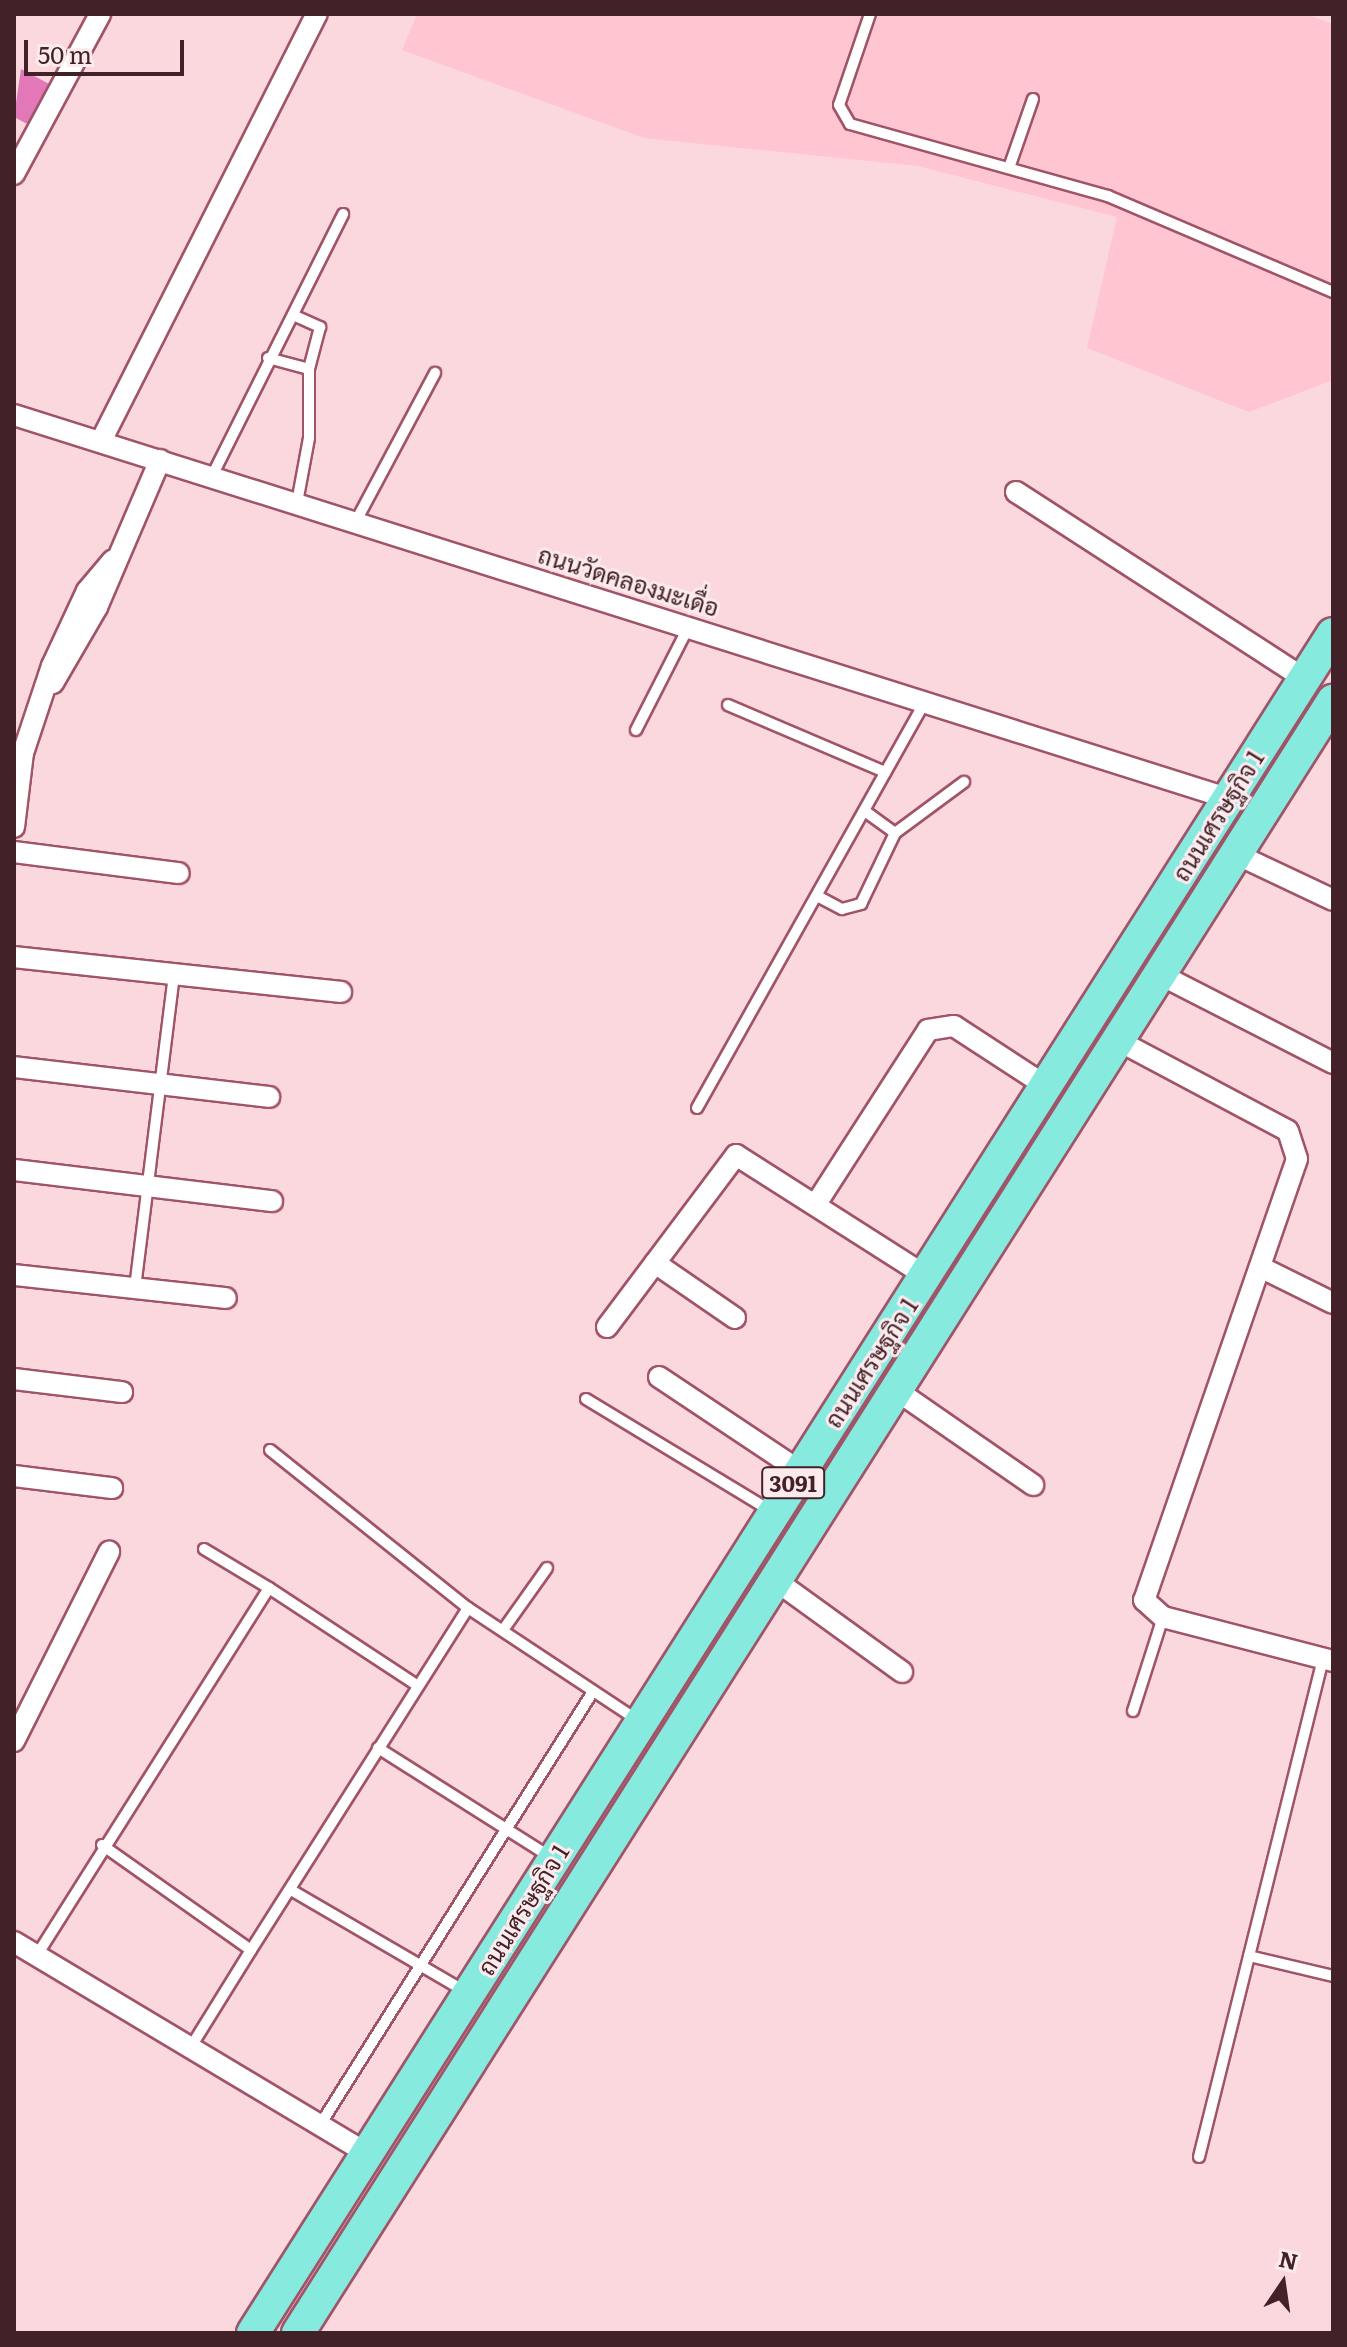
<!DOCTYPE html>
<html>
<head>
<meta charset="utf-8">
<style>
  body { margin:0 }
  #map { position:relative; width:1347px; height:2347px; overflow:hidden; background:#fbd7de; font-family:Literata,Sarabun,serif }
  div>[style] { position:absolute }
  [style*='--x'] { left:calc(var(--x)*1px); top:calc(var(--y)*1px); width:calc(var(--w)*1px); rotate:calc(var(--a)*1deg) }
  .built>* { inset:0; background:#ffc5d1 }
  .building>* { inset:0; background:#e378b9 }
  .roads { filter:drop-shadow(2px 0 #a05468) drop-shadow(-2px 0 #a05468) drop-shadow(0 2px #a05468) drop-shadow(0 -2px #a05468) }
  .service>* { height:10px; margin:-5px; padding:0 5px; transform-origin:5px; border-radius:5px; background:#fff }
  .minor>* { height:20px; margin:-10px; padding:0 10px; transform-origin:10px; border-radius:10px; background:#fff }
  .primary>* { height:32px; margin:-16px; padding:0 16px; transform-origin:16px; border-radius:16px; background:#87eadf }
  span { translate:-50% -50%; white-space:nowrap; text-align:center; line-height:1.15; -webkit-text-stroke:6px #fceaed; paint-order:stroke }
  .shield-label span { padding:2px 6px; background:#fceaed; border:2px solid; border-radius:6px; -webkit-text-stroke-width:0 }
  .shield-label { font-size:22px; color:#422129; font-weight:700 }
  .street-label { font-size:24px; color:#422129 }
  .frame { position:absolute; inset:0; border:16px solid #422129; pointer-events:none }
  .north { position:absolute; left:1243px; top:2243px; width:80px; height:80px; -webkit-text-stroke:6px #fceaed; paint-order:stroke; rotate:13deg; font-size:22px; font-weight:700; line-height:32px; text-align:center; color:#422129 }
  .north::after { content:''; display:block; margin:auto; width:28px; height:36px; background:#422129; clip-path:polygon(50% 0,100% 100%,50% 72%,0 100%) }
  .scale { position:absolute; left:24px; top:40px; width:160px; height:36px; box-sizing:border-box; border:4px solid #422129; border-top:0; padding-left:10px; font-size:24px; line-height:28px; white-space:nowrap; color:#422129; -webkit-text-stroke:6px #fceaed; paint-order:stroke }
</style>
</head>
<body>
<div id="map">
  <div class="built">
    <div style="clip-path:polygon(417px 14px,1306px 14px,1333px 24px,1333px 380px,1249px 412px,1087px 348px,1117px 217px,918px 166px,644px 138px,402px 50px)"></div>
  </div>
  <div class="building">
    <div style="clip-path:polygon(21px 69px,53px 86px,31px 126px,14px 117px)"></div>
  </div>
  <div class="roads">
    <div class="service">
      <div style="--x:870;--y:14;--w:96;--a:108.8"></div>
      <div style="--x:839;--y:105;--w:22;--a:60"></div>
      <div style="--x:850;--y:124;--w:268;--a:15.6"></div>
      <div style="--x:1108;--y:196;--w:245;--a:23.1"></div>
      <div style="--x:1010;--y:165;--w:70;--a:-70.8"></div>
      <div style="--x:293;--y:315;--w:30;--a:24"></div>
      <div style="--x:320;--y:327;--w:43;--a:104.7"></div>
      <div style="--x:268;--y:358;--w:42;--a:15"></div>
      <div style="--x:309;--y:369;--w:69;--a:90"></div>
      <div style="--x:309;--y:438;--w:66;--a:100.5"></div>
      <div style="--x:212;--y:476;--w:293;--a:-63.4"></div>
      <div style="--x:356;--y:521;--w:168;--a:-61.9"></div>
      <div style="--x:728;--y:705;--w:171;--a:23.1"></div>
      <div style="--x:636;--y:730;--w:117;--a:-63"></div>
      <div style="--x:895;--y:833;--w:86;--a:-36.5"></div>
      <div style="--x:819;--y:897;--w:26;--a:28"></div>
      <div style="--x:842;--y:909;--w:20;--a:-15"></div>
      <div style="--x:861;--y:904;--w:79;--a:-64.4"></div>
      <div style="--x:895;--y:833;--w:36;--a:-144"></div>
      <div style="--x:697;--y:1108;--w:466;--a:-60.7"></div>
      <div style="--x:135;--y:1288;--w:317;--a:-82.9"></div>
      <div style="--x:586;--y:1399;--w:214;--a:31.2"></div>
      <div style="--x:270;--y:1450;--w:253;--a:38.6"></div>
      <div style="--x:204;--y:1549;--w:76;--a:31"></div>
      <div style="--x:503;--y:1630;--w:76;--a:-54.6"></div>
      <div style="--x:1133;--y:1711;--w:99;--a:-72.3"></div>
      <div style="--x:378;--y:1748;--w:206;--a:32.3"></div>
      <div style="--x:102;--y:1845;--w:182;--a:35.2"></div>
      <div style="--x:251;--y:1950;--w:112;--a:121.8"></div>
      <div style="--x:291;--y:1890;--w:203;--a:30.2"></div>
      <div style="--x:251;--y:1950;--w:405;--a:-57.6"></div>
      <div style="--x:468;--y:1608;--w:205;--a:33.5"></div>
      <div style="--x:37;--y:1955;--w:434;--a:-57.7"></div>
      <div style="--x:269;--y:1588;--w:175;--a:33.3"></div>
      <div style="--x:1249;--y:1956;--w:86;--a:13.4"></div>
      <div style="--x:320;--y:2125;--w:510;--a:-57.8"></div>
      <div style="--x:1199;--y:2157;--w:513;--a:-76.02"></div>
    </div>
    <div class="minor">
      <div style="--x:14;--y:174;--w:182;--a:-61.7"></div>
      <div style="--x:14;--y:415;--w:1272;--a:17.52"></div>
      <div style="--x:101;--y:441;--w:479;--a:-63.2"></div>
      <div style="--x:1016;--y:492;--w:344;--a:32.9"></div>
      <div style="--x:53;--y:683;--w:88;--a:-59.9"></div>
      <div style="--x:97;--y:607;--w:160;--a:-66.8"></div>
      <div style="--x:14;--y:827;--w:75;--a:-83.1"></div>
      <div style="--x:23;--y:753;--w:92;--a:-71.6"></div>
      <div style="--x:52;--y:666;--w:83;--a:-65"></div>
      <div style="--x:87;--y:591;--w:40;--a:-50"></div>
      <div style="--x:14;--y:852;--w:166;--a:7.3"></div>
      <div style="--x:1238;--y:855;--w:105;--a:25.3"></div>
      <div style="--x:14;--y:957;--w:329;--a:6.1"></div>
      <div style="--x:1161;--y:975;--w:193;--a:27.1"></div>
      <div style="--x:1119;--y:1041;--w:191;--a:28"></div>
      <div style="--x:1288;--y:1131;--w:29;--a:72"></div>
      <div style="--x:1297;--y:1159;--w:467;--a:109.1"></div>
      <div style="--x:1144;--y:1600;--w:25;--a:42"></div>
      <div style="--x:1163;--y:1617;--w:176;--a:14.5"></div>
      <div style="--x:14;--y:1067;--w:257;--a:6.7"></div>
      <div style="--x:14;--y:1170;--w:260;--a:6.9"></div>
      <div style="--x:816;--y:1204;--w:207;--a:-57.2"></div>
      <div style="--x:928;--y:1030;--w:26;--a:-9"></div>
      <div style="--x:954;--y:1026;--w:110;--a:33.1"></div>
      <div style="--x:655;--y:1263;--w:97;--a:34.5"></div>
      <div style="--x:1260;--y:1267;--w:81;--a:26.3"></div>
      <div style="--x:14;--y:1275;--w:213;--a:6.2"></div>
      <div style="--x:607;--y:1327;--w:215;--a:-53.1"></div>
      <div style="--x:736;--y:1155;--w:225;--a:32.5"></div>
      <div style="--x:659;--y:1377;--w:169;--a:33.7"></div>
      <div style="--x:14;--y:1379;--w:109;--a:6.9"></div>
      <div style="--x:896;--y:1390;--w:167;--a:34.7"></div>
      <div style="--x:14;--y:1476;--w:99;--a:7"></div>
      <div style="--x:775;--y:1580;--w:157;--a:35.9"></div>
      <div style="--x:14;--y:1741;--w:212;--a:-63.3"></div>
      <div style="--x:14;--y:1942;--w:413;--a:30.9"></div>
    </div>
    <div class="primary">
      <div style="--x:253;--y:2333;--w:2013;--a:-57.56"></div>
      <div style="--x:298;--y:2333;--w:1933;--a:-57.62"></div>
    </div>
  </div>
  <div class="shield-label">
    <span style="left:793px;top:1483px">3091</span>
  </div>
  <div class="street-label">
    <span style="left:629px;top:580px;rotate:17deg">ถนนวัดคลองมะเดื่อ</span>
    <span style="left:1217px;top:815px;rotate:-58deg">ถนนเศรษฐกิจ 1</span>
    <span style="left:870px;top:1362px;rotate:-57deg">ถนนเศรษฐกิจ 1</span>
    <span style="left:522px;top:1909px;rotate:-58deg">ถนนเศรษฐกิจ 1</span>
  </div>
  <div class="frame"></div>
  <div class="north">N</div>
  <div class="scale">50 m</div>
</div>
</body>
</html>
